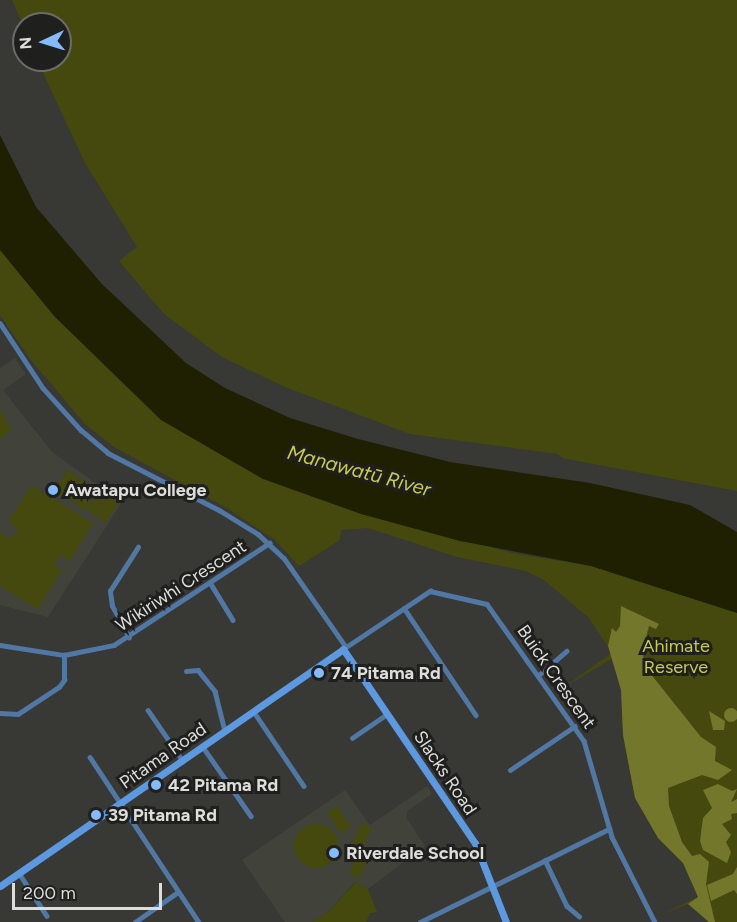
<!DOCTYPE html>
<html>
<head>
<meta charset="utf-8">
<style>
  body { margin:0 }
  #map { position:relative; width:737px; height:922px; overflow:hidden; background:#383835; font-family:Figtree,sans-serif }
  div>[style] { position:absolute }
  [style*='--x'] { left:calc(var(--x)*1px); top:calc(var(--y)*1px); width:calc(var(--w)*1px); rotate:calc(var(--a)*1deg) }
  .built>* { inset:0; background:#414239 }
  .green>* { inset:0; background:#46490d; transform-origin:0 0 }
  .round { border-radius:50% }
  .forest>* { inset:0; background:#73772b }
  .water>* { inset:0; background:#1f2001 }
  .street>* { height:4.5px; margin:-2.25px; padding:0 2.25px; transform-origin:2.25px; border-radius:2.25px; background:#5177a4 }
  .secondary>* { height:7px; margin:-3.5px; padding:0 3.5px; transform-origin:3.5px; border-radius:3.5px; background:#5c99e1 }
  .dots>* { width:16px; height:16px; translate:-50% -50%; box-sizing:border-box; border:3px solid #1f1f1e; border-radius:50% }
  span { translate:-50% -50%; white-space:nowrap; text-align:center; line-height:1.15; -webkit-text-stroke:6px #1f1f1e; paint-order:stroke }
  .poi-label { font-size:18px; color:#dddddb; font-weight:700 }
  .left { translate:0 -50%; text-align:left }
  .street-label { font-size:18px; color:#dddddb }
  .park-label { font-size:18px; color:#c6cc46 }
  .water-label { font-size:20px; color:#c7cd47; font-style:italic }
  .north { position:absolute; left:12px; top:12px; width:60px; height:60px; box-sizing:border-box; background:#1f1f1e; border:2px solid #6b6b6a; border-radius:50%; rotate:266deg; font-size:16px; font-weight:700; line-height:24px; text-align:center; color:#dddddb }
  .north::after { content:''; display:block; margin:auto; width:21px; height:27px; background:#86bbfb; clip-path:polygon(50% 0,100% 100%,50% 72%,0 100%) }
  .scale { position:absolute; left:12px; top:883px; width:150px; height:27px; box-sizing:border-box; border:3px solid #dddddb; border-top:0; padding-left:8px; font-size:18px; line-height:21px; white-space:nowrap; color:#dddddb; -webkit-text-stroke:4px #1f1f1e; paint-order:stroke }
</style>
</head>
<body>
<div id="map">
  <div class="built">
    <div style="clip-path:polygon(15px 358px,26px 374px,3px 390px,52px 452px,122px 502px,48px 617px,0 605px,0 368px)"></div>
    <div style="clip-path:polygon(427px 786px,432px 794px,407px 811px,407px 819px,425px 846px,368px 889px,355px 882px,328px 912px,312px 922px,285px 922px,242px 860px,345px 790px,370px 825px)"></div>
  </div>
  <div class="green">
    <div style="clip-path:polygon(12px 0,737px 0,737px 491px,562px 458px,558px 454px,410px 434px,285px 387px,222px 357px,164px 314px,119px 261px,137px 247px,85px 163px,37px 60px,60px 60px,60px 24px,24px 24px,24px 28px)"></div>
    <div style="clip-path:polygon(0 250px,55px 317px,310px 496px,512px 553px,591px 566px,737px 613px,737px 922px,709px 922px,688px 904px,660px 915px,698px 897px,683px 863px,658px 838px,635px 798px,623px 735px,621px 690px,613px 658px,558px 691px,612px 653px,589px 618px,544px 580px,526px 571px,457px 557px,368px 528px,341px 530px,340px 540px,299px 566px,274px 539px,225px 507px,114px 447px,85px 424px,30px 359px,0 315px)"></div>
    <div style="clip-path:polygon(0 410px,12px 429px,0 439px)"></div>
    <div style="left:68px;top:470px;width:11px;height:25px;rotate:34deg"></div>
    <div style="left:78px;top:477px;width:11px;height:24px;rotate:34deg"></div>
    <div style="left:89px;top:483px;width:11px;height:25px;rotate:34deg"></div>
    <div style="clip-path:polygon(31px 485px,93px 523px,70px 561px,60px 555px,54px 565px,62px 570px,38px 609px,0 586px,0 532px,11px 539px,18px 528px,8px 522px)"></div>
    <div style="left:100px;top:490px;width:11px;height:24px;rotate:34deg"></div>
    <div style="left:110px;top:496px;width:11px;height:25px;rotate:34deg"></div>
    <div style="left:337px;top:806px;width:25px;height:12px;rotate:56deg"></div>
    <div style="left:362px;top:823px;width:11px;height:22px;rotate:27deg"></div>
    <div class="round" style="left:294px;top:824px;width:44px;height:44px"></div>
    <div style="left:359px;top:854px;width:11px;height:22px;rotate:27deg"></div>
    <div style="clip-path:polygon(356px 882px,368px 889px,377px 912px,370px 913px,366px 922px,312px 922px,328px 912px)"></div>
  </div>
  <div class="forest">
    <div style="clip-path:polygon(621px 606px,659px 624px,656px 629px,649px 626px,645px 641px,642px 651px,646px 668px,701px 737px,716px 747px,715px 761px,732px 770px,718px 780px,702px 775px,668px 788px,669px 806px,682px 842px,692px 856px,700px 854px,709px 862px,706px 884px,715px 922px,709px 922px,688px 904px,698px 897px,683px 863px,658px 838px,635px 798px,623px 735px,621px 690px,608px 646px,612px 628px,616px 632px,620px 626px)"></div>
    <div class="round" style="left:724px;top:708px;width:14px;height:14px"></div>
    <div style="clip-path:polygon(709px 711px,725px 721px,724px 730px,713px 730px)"></div>
    <div style="clip-path:polygon(718px 784px,732px 791px,737px 789px,731px 802px,737px 799px,737px 813px,731px 814px,732px 819px,722px 824px,731px 835px,726px 842px,731px 852px,727px 863px,703px 850px,700px 841px,703px 818px,712px 808px,703px 790px)"></div>
    <div style="clip-path:polygon(737px 867px,737px 894px,734px 890px,711px 901px,707px 885px,733px 874px)"></div>
  </div>
  <div class="water">
    <div style="clip-path:polygon(0 135px,36px 207px,102px 284px,186px 363px,225px 388px,290px 418px,358px 439px,450px 462px,590px 483px,690px 505px,737px 532px,737px 613px,591px 566px,460px 541px,361px 514px,263px 479px,161px 420px,55px 317px,0 250px)"></div>
  </div>
  <div class="street">
    <div style="--x:0;--y:323;--w:78;--a:56.5"></div>
    <div style="--x:43;--y:388;--w:57;--a:47.9"></div>
    <div style="--x:81;--y:430;--w:35;--a:40"></div>
    <div style="--x:108;--y:453;--w:125;--a:27.2"></div>
    <div style="--x:219;--y:510;--w:46;--a:31.6"></div>
    <div style="--x:258;--y:534;--w:35;--a:43"></div>
    <div style="--x:284;--y:558;--w:108;--a:55.1"></div>
    <div style="--x:211;--y:584;--w:42;--a:58.6"></div>
    <div style="--x:404;--y:608;--w:129;--a:56.1"></div>
    <div style="--x:129;--y:638;--w:36;--a:-118"></div>
    <div style="--x:112;--y:606;--w:15;--a:-98"></div>
    <div style="--x:110;--y:591;--w:52;--a:-57.5"></div>
    <div style="--x:0;--y:645;--w:65;--a:8.9"></div>
    <div style="--x:64;--y:655;--w:51;--a:-11.3"></div>
    <div style="--x:114;--y:645;--w:186;--a:-33.3"></div>
    <div style="--x:343;--y:649;--w:105;--a:-33.7"></div>
    <div style="--x:430;--y:591;--w:58;--a:12.8"></div>
    <div style="--x:487;--y:604;--w:168;--a:54.7"></div>
    <div style="--x:584;--y:741;--w:100;--a:73.7"></div>
    <div style="--x:612;--y:837;--w:95;--a:63.2"></div>
    <div style="--x:186;--y:671;--w:12;--a:-5"></div>
    <div style="--x:198;--y:670;--w:27;--a:51"></div>
    <div style="--x:215;--y:691;--w:41;--a:76"></div>
    <div style="--x:540;--y:674;--w:35;--a:-41"></div>
    <div style="--x:148;--y:710;--w:62;--a:55.5"></div>
    <div style="--x:254;--y:712;--w:89;--a:56"></div>
    <div style="--x:0;--y:713;--w:18;--a:3"></div>
    <div style="--x:18;--y:714;--w:49;--a:-33.4"></div>
    <div style="--x:59;--y:687;--w:9;--a:-54"></div>
    <div style="--x:64;--y:680;--w:25;--a:-90"></div>
    <div style="--x:352;--y:738;--w:42;--a:-34.4"></div>
    <div style="--x:203;--y:747;--w:84;--a:55.2"></div>
    <div style="--x:90;--y:757;--w:198;--a:56.6"></div>
    <div style="--x:510;--y:770;--w:78;--a:-34.1"></div>
    <div style="--x:545;--y:860;--w:51;--a:64.4"></div>
    <div style="--x:567;--y:906;--w:16;--a:40"></div>
    <div style="--x:19;--y:873;--w:51;--a:56.9"></div>
    <div style="--x:135;--y:922;--w:52;--a:-34.9"></div>
    <div style="--x:420;--y:922;--w:211;--a:-26.2"></div>
  </div>
  <div class="secondary">
    <div style="--x:0;--y:886;--w:417;--a:-34.6"></div>
    <div style="--x:343;--y:649;--w:235;--a:55.8"></div>
    <div style="--x:475;--y:843;--w:85;--a:68.6"></div>
  </div>
  <div class="dots">
    <div style="left:53px;top:490px;background:#86bbfb"></div>
    <div style="left:319px;top:673px;background:#86bbfb"></div>
    <div style="left:156px;top:785px;background:#86bbfb"></div>
    <div style="left:96px;top:815px;background:#86bbfb"></div>
    <div style="left:334px;top:853px;background:#86bbfb"></div>
  </div>
  <div class="poi-label">
    <span class="left" style="left:65px;top:490px">Awatapu College</span>
    <span class="left" style="left:331px;top:673px">74 Pitama Rd</span>
    <span class="left" style="left:168px;top:785px">42 Pitama Rd</span>
    <span class="left" style="left:108px;top:815px">39 Pitama Rd</span>
    <span class="left" style="left:346px;top:853px">Riverdale School</span>
  </div>
  <div class="street-label">
    <span style="left:181px;top:586px;rotate:-33deg">Wikiriwhi Crescent</span>
    <span style="left:556px;top:677px;rotate:55deg">Buick Crescent</span>
    <span style="left:163px;top:756px;rotate:-35deg">Pitama Road</span>
    <span style="left:445px;top:773px;rotate:56deg">Slacks Road</span>
  </div>
  <div class="park-label">
    <span style="left:676px;top:657px">Ahimate<br>Reserve</span>
  </div>
  <div class="water-label">
    <span style="left:359px;top:471px;rotate:15deg">Manawatū River</span>
  </div>
  <div class="north">N</div>
  <div class="scale">200 m</div>
</div>
</body>
</html>
